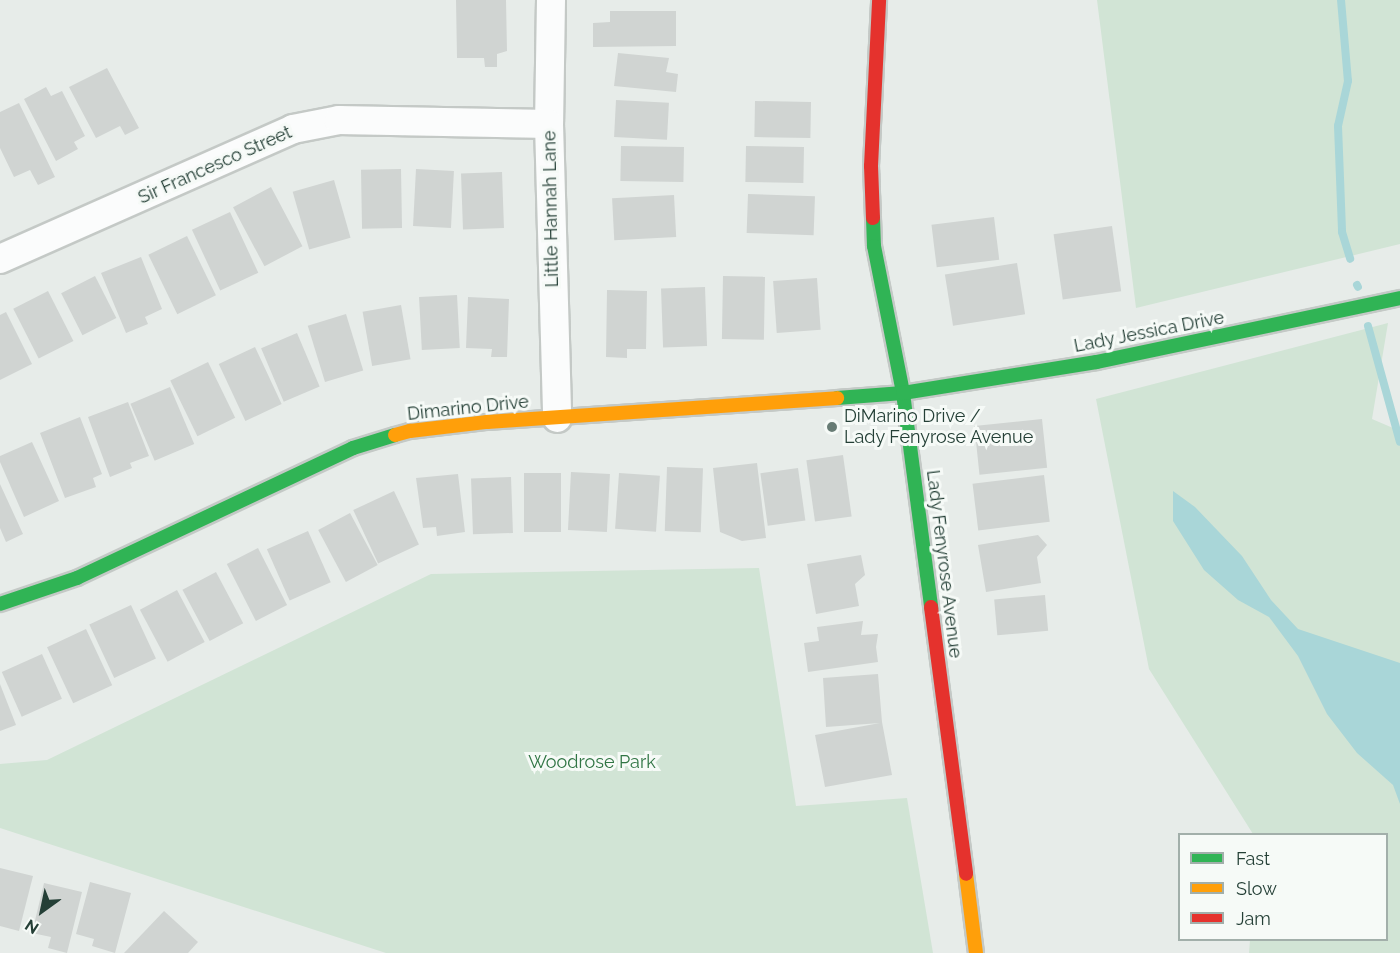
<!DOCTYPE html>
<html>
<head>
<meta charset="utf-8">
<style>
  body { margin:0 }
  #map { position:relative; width:1400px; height:953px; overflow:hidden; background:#e7ece9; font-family:Raleway,sans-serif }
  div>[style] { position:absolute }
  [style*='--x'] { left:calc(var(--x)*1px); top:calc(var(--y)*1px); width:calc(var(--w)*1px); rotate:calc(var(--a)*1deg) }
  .green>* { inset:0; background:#d1e4d5 }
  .water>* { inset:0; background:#a9d6d8 }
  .stream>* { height:8px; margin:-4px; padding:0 4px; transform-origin:4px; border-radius:4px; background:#a9d6d8 }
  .building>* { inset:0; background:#d0d4d2; transform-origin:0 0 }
  .roads { filter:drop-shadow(2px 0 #c4c9c6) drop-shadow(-2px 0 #c4c9c6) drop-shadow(0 2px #c4c9c6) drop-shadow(0 -2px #c4c9c6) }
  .street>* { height:28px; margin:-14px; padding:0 14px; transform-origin:14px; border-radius:14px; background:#fbfcfc }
  .fast>* { height:14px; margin:-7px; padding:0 7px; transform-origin:7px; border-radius:7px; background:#30b455 }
  .slow>* { height:14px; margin:-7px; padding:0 7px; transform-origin:7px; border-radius:7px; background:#ff9f0a }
  .jam>* { height:14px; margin:-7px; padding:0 7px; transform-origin:7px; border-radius:7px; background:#e5322d }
  .dots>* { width:16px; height:16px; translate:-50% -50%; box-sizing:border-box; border:3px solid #f6faf7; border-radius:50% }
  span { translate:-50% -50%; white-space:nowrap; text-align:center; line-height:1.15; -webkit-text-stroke:6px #f6faf7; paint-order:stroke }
  .street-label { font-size:18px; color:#243f36 }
  .poi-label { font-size:18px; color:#243f36 }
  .left { translate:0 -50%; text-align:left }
  .park-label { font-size:18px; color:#307544 }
  .legend { position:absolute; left:1178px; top:833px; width:210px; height:108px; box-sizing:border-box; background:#f6faf7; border:2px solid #a2afaa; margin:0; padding:8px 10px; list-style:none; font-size:18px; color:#243f36 }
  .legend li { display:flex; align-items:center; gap:12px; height:30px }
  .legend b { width:30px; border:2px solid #a2afaa }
  .north { position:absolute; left:12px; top:881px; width:60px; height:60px; -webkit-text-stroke:4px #f6faf7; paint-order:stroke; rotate:213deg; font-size:16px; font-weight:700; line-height:24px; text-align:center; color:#243f36 }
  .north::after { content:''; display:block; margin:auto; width:21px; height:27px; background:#243f36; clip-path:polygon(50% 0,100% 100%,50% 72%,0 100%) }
</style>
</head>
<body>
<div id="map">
  <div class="green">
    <div style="clip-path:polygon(1097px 0,1400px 0,1400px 244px,1136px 308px)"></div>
    <div style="clip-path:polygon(1388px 323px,1372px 419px,1400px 431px,1400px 953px,1249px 953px,1250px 940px,1386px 940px,1386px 834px,1253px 834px,1149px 669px,1096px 399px)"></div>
    <div style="clip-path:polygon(759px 568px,796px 806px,907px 798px,933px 953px,386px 953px,0 828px,0 764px,47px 760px,431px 574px)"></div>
  </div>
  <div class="water">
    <div style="clip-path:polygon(1173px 491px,1195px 507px,1242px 556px,1271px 600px,1298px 629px,1400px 663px,1400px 804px,1393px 785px,1357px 753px,1327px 714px,1298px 656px,1269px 617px,1238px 600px,1204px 570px,1173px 521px)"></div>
  </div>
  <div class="stream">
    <div style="--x:1341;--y:0;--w:81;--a:85.1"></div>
    <div style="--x:1348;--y:81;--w:46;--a:102.5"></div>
    <div style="--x:1338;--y:126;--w:106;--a:87.8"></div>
    <div style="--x:1342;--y:232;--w:28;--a:73"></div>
    <div style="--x:1357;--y:285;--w:2;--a:63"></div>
    <div style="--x:1368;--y:326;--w:120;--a:74.6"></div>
  </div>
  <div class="building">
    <div style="clip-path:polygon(456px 0,506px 0,507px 51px,497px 54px,497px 67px,485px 67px,484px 58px,457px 58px)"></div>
    <div style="clip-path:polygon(610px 11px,676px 11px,676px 46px,593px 47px,593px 23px,610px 22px)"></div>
    <div style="clip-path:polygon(618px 53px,669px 58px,666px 72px,678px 74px,676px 92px,614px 86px)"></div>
    <div style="clip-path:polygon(107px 68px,139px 128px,125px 135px,120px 126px,96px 138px,69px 87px)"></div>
    <div style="clip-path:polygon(46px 87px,51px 96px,62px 91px,85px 136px,74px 142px,78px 149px,56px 161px,24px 99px)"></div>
    <div style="left:616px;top:100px;width:53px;height:37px;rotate:3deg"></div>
    <div style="left:755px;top:101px;width:56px;height:36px;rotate:1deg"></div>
    <div style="clip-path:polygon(19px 103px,55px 177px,38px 185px,30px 170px,14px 177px,0 148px,0 112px)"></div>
    <div style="left:621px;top:146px;width:63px;height:35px;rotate:1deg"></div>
    <div style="left:746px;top:146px;width:58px;height:36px;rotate:1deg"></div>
    <div style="left:401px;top:169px;width:59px;height:40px;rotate:89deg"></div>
    <div style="left:416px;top:169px;width:38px;height:57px;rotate:3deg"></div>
    <div style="left:502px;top:172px;width:56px;height:41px;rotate:88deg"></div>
    <div style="left:334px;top:180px;width:60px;height:43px;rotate:74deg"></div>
    <div style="left:271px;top:187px;width:67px;height:43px;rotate:62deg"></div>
    <div style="left:748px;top:194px;width:67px;height:39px;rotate:2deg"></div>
    <div style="left:674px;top:195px;width:42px;height:62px;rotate:87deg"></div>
    <div style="left:230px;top:212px;width:67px;height:42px;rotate:65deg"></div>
    <div style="left:994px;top:217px;width:43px;height:63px;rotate:83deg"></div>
    <div style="left:1112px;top:226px;width:66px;height:59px;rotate:82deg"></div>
    <div style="left:187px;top:236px;width:66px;height:43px;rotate:64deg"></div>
    <div style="clip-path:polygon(141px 257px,162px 309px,145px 317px,148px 324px,126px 333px,101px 273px)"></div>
    <div style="left:1017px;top:263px;width:52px;height:73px;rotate:81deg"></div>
    <div style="left:95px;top:276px;width:47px;height:38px;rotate:63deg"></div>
    <div style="left:723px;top:276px;width:42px;height:63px;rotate:1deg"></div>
    <div style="left:817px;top:278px;width:52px;height:44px;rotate:86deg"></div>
    <div style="left:705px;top:287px;width:59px;height:44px;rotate:88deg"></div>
    <div style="clip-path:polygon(607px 290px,647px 291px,646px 349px,627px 349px,627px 358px,606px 357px)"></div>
    <div style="left:48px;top:291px;width:56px;height:39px;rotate:63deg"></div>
    <div style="left:457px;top:295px;width:53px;height:38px;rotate:87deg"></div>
    <div style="clip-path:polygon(468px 297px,509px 299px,507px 357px,491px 357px,492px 349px,466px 348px)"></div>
    <div style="left:401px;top:305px;width:55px;height:39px;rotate:80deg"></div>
    <div style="clip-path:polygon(6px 312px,32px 364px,0 380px,0 315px)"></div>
    <div style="left:346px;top:314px;width:59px;height:40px;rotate:73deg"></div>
    <div style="left:297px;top:333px;width:58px;height:39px;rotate:67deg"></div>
    <div style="left:255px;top:347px;width:63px;height:40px;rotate:65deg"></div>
    <div style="left:208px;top:362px;width:62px;height:42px;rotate:64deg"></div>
    <div style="left:170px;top:387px;width:62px;height:43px;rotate:67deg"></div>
    <div style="clip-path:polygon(128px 402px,149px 456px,130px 463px,132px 468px,110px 477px,88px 417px)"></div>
    <div style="clip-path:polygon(80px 417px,102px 474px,93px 478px,96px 487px,65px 498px,40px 433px)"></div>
    <div style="left:1042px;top:419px;width:49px;height:68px;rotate:84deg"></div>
    <div style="clip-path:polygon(32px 442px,59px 501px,24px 517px,0 462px,0 456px)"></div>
    <div style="left:843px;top:455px;width:62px;height:37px;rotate:82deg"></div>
    <div style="clip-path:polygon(757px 463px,766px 538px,742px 541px,720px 532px,713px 468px)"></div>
    <div style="left:667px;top:467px;width:36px;height:64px;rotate:2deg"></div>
    <div style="left:798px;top:468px;width:53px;height:38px;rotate:82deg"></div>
    <div style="left:571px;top:472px;width:39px;height:58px;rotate:3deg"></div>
    <div style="left:524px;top:473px;width:37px;height:59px"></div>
    <div style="left:619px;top:473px;width:41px;height:56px;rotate:4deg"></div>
    <div style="clip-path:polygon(458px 474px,465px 532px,437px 536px,436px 527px,423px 528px,416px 478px)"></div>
    <div style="left:1044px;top:475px;width:47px;height:72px;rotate:83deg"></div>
    <div style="left:511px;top:477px;width:56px;height:40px;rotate:88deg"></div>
    <div style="clip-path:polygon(0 484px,23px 534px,6px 542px,0 528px)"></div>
    <div style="left:394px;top:491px;width:59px;height:45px;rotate:65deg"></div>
    <div style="left:350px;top:513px;width:59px;height:36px;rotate:62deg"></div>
    <div style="left:308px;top:531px;width:56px;height:45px;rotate:66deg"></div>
    <div style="clip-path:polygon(1038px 535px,1047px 545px,1037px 557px,1041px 583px,986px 592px,978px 545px)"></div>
    <div style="left:258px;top:548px;width:64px;height:35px;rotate:63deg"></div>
    <div style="clip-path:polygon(861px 555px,865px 575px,855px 584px,859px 606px,816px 614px,807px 564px)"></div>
    <div style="left:216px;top:572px;width:58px;height:38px;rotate:62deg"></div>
    <div style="left:177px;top:590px;width:59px;height:42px;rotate:62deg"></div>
    <div style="left:1045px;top:595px;width:36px;height:51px;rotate:85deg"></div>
    <div style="left:131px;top:605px;width:59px;height:46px;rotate:65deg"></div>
    <div style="clip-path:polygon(863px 621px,861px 635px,878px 634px,876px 647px,878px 662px,808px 672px,804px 643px,819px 641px,817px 627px)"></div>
    <div style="left:86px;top:629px;width:62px;height:43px;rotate:65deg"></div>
    <div style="left:42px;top:654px;width:49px;height:44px;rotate:66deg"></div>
    <div style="clip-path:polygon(878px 674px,882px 722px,892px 775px,825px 787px,815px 735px,880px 723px,826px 727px,823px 678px)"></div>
    <div style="clip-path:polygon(0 684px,16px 725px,0 731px)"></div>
    <div style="clip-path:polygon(0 868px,33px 876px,19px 931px,0 926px)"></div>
    <div style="clip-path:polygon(90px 882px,131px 893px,115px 953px,92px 946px,94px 939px,76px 934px)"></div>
    <div style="clip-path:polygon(44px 883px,82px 892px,67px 953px,48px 948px,51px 937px,32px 933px)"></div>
    <div style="clip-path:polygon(164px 911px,198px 942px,188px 953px,124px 953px)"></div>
  </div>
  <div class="roads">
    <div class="street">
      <div style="--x:551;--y:0;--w:124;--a:90.9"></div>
      <div style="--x:549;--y:124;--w:294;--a:88.4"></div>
      <div style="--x:0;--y:259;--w:321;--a:-23.9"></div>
      <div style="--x:293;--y:129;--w:47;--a:-11.1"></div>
      <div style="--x:339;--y:120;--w:210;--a:1.1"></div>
    </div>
    <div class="fast">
      <div style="--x:873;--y:218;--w:28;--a:88"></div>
      <div style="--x:874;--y:246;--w:150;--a:78.8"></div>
      <div style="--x:903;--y:393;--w:216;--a:82.5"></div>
      <div style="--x:837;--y:398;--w:66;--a:-4.3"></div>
      <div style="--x:903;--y:393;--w:196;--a:-9.1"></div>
      <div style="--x:1097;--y:362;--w:310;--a:-11.9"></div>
      <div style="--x:0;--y:604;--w:81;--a:-18.7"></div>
      <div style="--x:77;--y:578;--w:305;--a:-25.2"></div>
      <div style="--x:353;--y:448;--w:44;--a:-17.2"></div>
    </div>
    <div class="slow">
      <div style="--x:395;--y:435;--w:16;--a:-15"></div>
      <div style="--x:410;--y:431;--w:78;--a:-6.7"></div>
      <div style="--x:487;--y:422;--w:351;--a:-3.9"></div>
      <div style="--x:966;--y:874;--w:80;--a:82.8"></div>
    </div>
    <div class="jam">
      <div style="--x:873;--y:218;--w:52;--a:-92.2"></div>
      <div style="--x:871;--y:166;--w:166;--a:-87.2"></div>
      <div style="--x:931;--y:607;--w:269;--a:82.5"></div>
    </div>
  </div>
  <div class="dots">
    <div style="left:832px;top:427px;background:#687c75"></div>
  </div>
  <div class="street-label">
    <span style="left:215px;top:165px;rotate:-24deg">Sir Francesco Street</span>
    <span style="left:551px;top:209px;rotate:-91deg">Little Hannah Lane</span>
    <span style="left:1149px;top:332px;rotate:-11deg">Lady Jessica Drive</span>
    <span style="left:468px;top:408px;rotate:-6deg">Dimarino Drive</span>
    <span style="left:944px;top:564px;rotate:83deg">Lady Fenyrose Avenue</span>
  </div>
  <div class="poi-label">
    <span class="left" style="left:844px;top:427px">DiMarino Drive /<br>Lady Fenyrose Avenue</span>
  </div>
  <div class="park-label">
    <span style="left:592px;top:762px">Woodrose Park</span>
  </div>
  <ul class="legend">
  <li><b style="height:8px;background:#30b455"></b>Fast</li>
  <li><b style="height:8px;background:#ff9f0a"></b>Slow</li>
  <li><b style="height:8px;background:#e5322d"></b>Jam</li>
  </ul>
  <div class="north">N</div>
</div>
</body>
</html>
